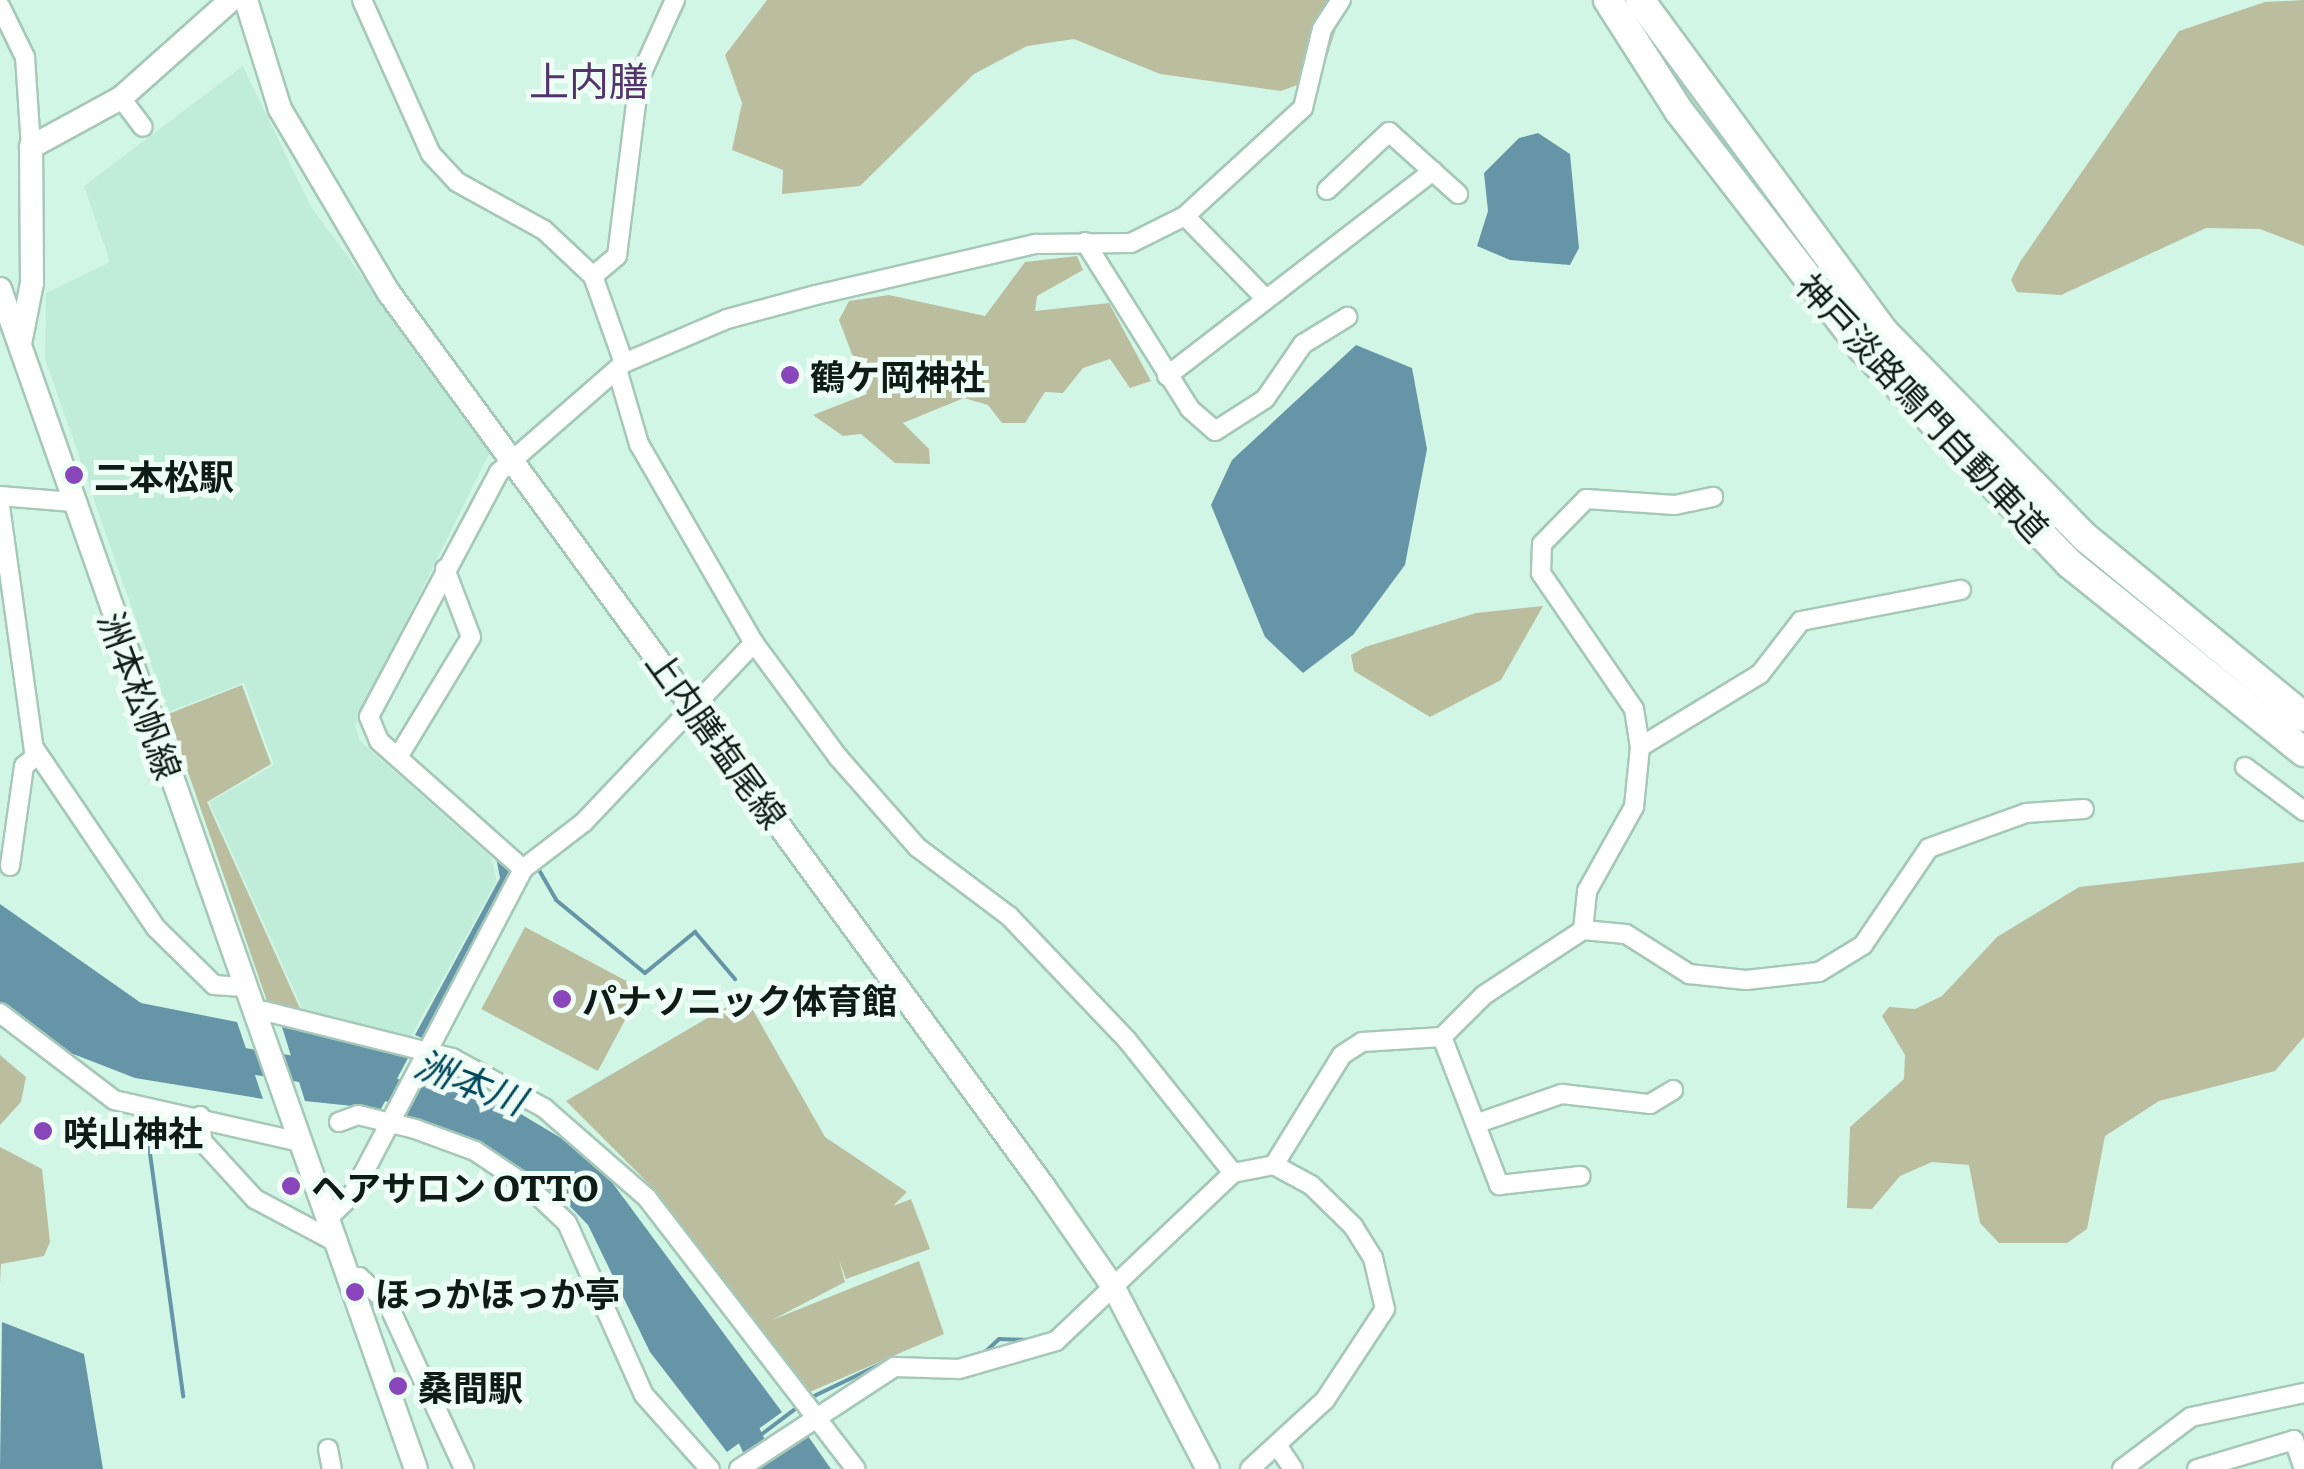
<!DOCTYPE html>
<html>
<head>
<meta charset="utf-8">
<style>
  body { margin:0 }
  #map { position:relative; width:2304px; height:1469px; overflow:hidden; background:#d2f6e6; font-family:Literata,"Noto Sans JP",serif }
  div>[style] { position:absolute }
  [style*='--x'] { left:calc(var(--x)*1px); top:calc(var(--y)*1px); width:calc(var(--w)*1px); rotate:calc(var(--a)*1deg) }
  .built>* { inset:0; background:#c0edda }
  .green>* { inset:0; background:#bbbd9f; transform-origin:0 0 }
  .water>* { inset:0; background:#6695a7 }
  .stream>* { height:4px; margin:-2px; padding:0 2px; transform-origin:2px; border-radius:2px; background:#6695a7 }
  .river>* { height:25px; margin:-12.5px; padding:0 12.5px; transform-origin:12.5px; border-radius:12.5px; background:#6695a7 }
  .roads { filter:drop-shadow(2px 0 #a5c8b9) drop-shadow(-2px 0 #a5c8b9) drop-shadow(0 2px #a5c8b9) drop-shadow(0 -2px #a5c8b9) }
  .minor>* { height:18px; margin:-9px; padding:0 9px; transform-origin:9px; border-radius:9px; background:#fff }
  .major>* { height:22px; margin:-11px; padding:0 11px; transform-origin:11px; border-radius:11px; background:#fff }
  .highway>* { height:28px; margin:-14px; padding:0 14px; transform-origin:14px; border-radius:14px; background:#fff }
  .dots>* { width:28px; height:28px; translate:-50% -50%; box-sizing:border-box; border:5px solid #effdf7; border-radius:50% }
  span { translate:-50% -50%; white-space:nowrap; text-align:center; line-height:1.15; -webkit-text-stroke:10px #effdf7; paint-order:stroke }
  .poi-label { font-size:35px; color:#0e1b16; font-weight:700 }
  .left { translate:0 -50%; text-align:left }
  .street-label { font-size:35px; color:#0e1b16 }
  .water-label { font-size:38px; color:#00485c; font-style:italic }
  .quarter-label { font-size:40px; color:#53336c }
</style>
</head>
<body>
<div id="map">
  <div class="built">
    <div style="clip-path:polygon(243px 66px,310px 205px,490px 452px,355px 725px,360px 741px,491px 857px,497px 881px,410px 1038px,303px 1010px,209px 802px,274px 765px,244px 683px,168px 712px,45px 359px,46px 293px,110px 262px,84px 186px)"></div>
  </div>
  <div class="green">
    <div style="clip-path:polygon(767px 0,1338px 0,1341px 12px,1321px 76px,1281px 91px,1160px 74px,1074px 39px,1027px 46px,974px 74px,860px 186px,782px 194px,783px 170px,732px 150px,742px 103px,725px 55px)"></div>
    <div style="clip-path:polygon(2304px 0,2304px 246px,2260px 229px,2206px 228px,2061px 295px,2017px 292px,2011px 280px,2020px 262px,2179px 31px,2265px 2px)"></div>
    <div style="clip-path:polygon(1077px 256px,1083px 270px,1037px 296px,1035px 311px,1109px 303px,1151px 381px,1130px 388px,1110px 359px,1083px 368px,1063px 393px,1045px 392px,1025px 423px,1002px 423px,988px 405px,964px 398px,903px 423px,929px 449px,930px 464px,895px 463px,861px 434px,843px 436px,813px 415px,867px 394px,839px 320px,849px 301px,889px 295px,985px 316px,1025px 262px)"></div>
    <div style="clip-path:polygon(1543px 606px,1501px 680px,1430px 717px,1354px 671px,1351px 655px,1365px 647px,1476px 613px)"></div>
    <div style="clip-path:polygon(242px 685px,271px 764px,207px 802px,302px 1013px,269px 1007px,168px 714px)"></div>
    <div style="clip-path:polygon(2304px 862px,2304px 1037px,2275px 1071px,2159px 1101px,2105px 1136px,2087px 1229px,2067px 1243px,1999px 1243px,1980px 1223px,1969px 1165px,1932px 1162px,1900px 1176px,1872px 1209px,1847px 1208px,1850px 1127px,1904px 1079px,1905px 1055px,1882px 1016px,1889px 1007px,1915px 1009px,1942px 996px,1997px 937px,2079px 887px)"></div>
    <div style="left:525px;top:927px;width:132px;height:93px;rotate:28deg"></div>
    <div style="clip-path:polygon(745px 996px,825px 1137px,907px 1192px,893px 1206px,911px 1199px,930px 1249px,846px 1279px,839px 1260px,845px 1282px,772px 1320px,919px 1261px,944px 1334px,805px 1394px,648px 1183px,566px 1101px)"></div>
    <div style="clip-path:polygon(0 1055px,26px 1077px,21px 1102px,0 1125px)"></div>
    <div style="clip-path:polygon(0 1147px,42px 1169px,50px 1242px,44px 1256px,1px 1264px,0 1284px)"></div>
  </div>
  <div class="water">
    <div style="clip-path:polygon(1538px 133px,1570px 154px,1579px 248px,1570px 265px,1510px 260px,1477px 246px,1488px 211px,1484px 173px,1519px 138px)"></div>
    <div style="clip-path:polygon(1356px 345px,1412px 368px,1427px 449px,1405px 565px,1353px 635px,1303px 673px,1265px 637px,1211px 505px,1232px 460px)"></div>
    <div style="clip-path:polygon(386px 752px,512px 867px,424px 1039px,415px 1035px,500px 878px,496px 857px,380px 757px)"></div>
    <div style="clip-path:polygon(0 904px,141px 1003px,237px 1022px,263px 1099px,135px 1078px,68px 1052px,0 1002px)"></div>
    <div style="clip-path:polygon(282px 1027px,359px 1044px,408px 1058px,381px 1109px,305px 1101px)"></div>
    <div style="clip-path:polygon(433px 1061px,594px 1158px,782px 1412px,727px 1452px,650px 1352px,588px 1225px,562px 1198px,472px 1141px,404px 1116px)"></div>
    <div style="clip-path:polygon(2px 1322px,84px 1354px,103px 1469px,0 1469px)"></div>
    <div style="clip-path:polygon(803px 1429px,831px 1469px,749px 1469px)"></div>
  </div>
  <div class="stream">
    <div style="--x:539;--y:870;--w:34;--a:60"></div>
    <div style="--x:556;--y:900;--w:115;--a:39.4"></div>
    <div style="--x:645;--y:973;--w:65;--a:-39.4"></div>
    <div style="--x:695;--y:932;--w:62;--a:49.6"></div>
    <div style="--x:145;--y:1117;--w:282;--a:82.2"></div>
    <div style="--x:983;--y:1354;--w:22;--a:-43"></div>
    <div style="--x:999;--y:1339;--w:32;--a:2"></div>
    <div style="--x:810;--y:1398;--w:90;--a:-25.7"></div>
    <div style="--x:891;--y:1359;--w:39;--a:1"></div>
    <div style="--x:746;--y:1446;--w:65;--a:-36.9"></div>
  </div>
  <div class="river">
    <div style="--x:218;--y:1056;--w:145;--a:9.1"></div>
    <div style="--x:361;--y:1079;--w:91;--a:19.2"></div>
    <div style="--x:736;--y:1407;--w:68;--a:65.7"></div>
  </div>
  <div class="roads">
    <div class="minor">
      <div style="--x:362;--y:0;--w:169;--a:65.9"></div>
      <div style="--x:431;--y:154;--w:38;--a:47"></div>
      <div style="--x:457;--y:182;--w:99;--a:28.9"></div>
      <div style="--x:544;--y:230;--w:67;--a:43.2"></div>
      <div style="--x:593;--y:276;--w:92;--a:70.4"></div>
      <div style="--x:624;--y:363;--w:166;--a:138.9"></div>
      <div style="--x:499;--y:472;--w:277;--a:118"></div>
      <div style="--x:369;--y:717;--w:26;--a:67"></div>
      <div style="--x:379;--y:741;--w:193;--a:41.6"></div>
      <div style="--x:0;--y:6;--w:57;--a:63.9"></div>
      <div style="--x:25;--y:57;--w:90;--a:86.2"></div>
      <div style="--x:121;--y:98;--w:36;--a:53"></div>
      <div style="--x:1327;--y:190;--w:85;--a:-43.1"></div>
      <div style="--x:1389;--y:132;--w:93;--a:41.9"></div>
      <div style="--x:1185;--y:216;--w:116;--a:45.7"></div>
      <div style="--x:1085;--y:242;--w:197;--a:57.8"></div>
      <div style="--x:1190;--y:409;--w:33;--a:41"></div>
      <div style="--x:1215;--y:431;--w:59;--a:-32.6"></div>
      <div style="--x:1265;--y:399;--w:67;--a:-55.4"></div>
      <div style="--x:1303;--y:344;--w:52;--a:-31.5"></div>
      <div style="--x:593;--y:276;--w:31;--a:-40"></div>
      <div style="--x:617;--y:256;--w:178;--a:-82.9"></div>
      <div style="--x:639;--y:79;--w:87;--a:-65.5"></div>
      <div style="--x:624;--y:363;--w:112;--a:-23.1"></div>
      <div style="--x:727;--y:319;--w:92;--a:-15.1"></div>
      <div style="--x:816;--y:295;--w:226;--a:-13.1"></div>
      <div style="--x:1036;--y:244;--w:95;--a:-0.6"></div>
      <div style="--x:1131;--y:243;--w:60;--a:-26.6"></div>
      <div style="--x:1185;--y:216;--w:160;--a:-42.5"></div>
      <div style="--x:1303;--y:108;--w:81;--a:-76.5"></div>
      <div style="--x:1322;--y:29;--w:35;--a:-57"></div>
      <div style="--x:619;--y:376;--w:71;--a:73.6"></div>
      <div style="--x:639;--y:444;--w:230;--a:60"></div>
      <div style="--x:754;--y:643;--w:142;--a:53.6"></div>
      <div style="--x:838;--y:757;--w:120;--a:48.7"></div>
      <div style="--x:917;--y:847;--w:115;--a:36.9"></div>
      <div style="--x:1009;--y:916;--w:171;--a:46.4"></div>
      <div style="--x:1127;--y:1040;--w:170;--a:51.4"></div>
      <div style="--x:1167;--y:376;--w:336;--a:-37.6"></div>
      <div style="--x:0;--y:496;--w:73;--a:4.7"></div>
      <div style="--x:0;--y:506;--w:253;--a:82.1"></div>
      <div style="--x:35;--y:757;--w:14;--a:141"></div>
      <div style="--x:24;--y:766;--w:101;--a:98"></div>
      <div style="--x:1640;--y:747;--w:140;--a:-31.3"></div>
      <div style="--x:1760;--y:674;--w:67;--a:-52.3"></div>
      <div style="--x:1801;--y:621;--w:163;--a:-11"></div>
      <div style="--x:34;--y:748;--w:217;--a:55.9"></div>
      <div style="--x:156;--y:928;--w:81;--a:44.5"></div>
      <div style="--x:214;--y:985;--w:32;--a:4"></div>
      <div style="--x:398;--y:757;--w:140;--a:-58.7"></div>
      <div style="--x:471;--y:637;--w:73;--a:-110.9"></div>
      <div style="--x:2245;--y:767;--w:74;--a:36.7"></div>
      <div style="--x:1583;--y:930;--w:39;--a:-84"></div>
      <div style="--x:1587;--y:891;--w:96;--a:-60.8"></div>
      <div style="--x:1634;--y:807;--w:60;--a:-84.3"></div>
      <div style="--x:1640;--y:747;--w:38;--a:-99"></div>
      <div style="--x:1634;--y:709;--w:165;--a:-124.4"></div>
      <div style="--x:1541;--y:573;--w:29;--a:-88"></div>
      <div style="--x:1542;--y:544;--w:63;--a:-45.6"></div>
      <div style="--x:1586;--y:499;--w:89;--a:3.9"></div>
      <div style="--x:1675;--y:505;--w:39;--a:-12"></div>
      <div style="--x:264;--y:1011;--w:194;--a:14"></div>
      <div style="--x:452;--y:1058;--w:105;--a:28.5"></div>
      <div style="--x:544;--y:1108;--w:137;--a:41.1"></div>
      <div style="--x:647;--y:1198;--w:342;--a:52.4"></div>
      <div style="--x:0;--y:1013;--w:143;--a:37.3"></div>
      <div style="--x:114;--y:1100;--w:192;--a:12.7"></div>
      <div style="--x:1442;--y:1037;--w:159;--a:68.9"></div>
      <div style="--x:1499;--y:1185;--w:82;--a:-6.3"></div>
      <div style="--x:200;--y:1116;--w:25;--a:85"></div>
      <div style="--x:202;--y:1141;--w:79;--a:47.6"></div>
      <div style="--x:255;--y:1199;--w:92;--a:28"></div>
      <div style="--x:339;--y:1122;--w:20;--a:-20"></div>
      <div style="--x:358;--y:1115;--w:59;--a:13.8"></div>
      <div style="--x:415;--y:1129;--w:64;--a:20.1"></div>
      <div style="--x:475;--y:1151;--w:66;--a:33.9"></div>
      <div style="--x:530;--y:1188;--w:51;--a:43.4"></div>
      <div style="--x:567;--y:1223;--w:188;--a:65.9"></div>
      <div style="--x:644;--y:1395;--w:99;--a:48.3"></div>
      <div style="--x:1481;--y:1122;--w:86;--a:-19.1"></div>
      <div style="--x:1562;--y:1094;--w:89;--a:6.5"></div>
      <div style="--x:1650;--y:1104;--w:27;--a:-31"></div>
      <div style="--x:1274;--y:1165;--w:129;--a:-58.3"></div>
      <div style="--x:1342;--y:1055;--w:24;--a:-33"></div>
      <div style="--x:1362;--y:1042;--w:80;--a:-3.6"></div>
      <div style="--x:1442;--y:1037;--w:59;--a:-45"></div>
      <div style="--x:1484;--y:995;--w:118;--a:-33.3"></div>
      <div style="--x:1583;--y:930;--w:43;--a:5.3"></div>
      <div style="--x:1626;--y:934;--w:75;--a:32.4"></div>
      <div style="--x:1689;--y:974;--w:57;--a:6"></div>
      <div style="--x:1746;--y:980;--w:73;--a:-6.3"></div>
      <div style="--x:1819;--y:972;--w:52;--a:-31.5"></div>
      <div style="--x:1863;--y:945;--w:117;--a:-55.8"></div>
      <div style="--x:1929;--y:848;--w:103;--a:-19.8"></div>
      <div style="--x:2026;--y:813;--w:58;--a:-3.9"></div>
      <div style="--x:327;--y:1219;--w:35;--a:-44"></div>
      <div style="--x:352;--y:1195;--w:368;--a:-62.3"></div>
      <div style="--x:523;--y:869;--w:77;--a:-37.6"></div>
      <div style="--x:584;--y:822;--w:247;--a:-46.5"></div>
      <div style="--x:350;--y:1281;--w:10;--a:-24"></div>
      <div style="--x:359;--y:1277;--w:38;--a:42"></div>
      <div style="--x:387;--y:1302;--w:184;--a:65.2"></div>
      <div style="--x:1279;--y:1448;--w:25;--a:56"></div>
      <div style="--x:328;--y:1449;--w:20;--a:79"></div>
      <div style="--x:739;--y:1469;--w:186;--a:-33.3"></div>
      <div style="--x:894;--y:1367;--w:65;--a:1.8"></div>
      <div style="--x:959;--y:1369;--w:101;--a:-16.1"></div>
      <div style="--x:1056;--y:1341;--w:244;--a:-43.5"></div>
      <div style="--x:1233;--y:1173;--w:42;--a:-11"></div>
      <div style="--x:1274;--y:1165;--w:42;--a:28.4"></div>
      <div style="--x:1311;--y:1185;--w:59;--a:44.3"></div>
      <div style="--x:1353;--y:1226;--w:38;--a:58"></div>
      <div style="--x:1373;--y:1258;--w:52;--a:76.8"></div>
      <div style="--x:1385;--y:1309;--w:109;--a:123.4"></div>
      <div style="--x:1325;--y:1400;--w:102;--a:137.4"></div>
      <div style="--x:2122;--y:1469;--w:86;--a:-37"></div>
      <div style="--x:2191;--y:1417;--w:116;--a:-12"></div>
      <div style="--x:2197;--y:1469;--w:101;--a:-16.6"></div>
      <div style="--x:2294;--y:1440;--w:31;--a:71"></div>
    </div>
    <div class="major">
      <div style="--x:246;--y:0;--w:114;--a:72.7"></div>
      <div style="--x:280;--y:109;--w:214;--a:59.4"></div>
      <div style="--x:389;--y:293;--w:1108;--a:53.77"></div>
      <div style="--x:1044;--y:1187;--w:123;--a:55.3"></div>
      <div style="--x:1114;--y:1288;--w:204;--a:62.6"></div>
      <div style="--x:0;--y:289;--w:1251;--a:70.58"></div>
      <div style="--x:20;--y:344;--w:62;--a:-78.9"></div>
      <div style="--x:32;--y:283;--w:136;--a:-90.4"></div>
      <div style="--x:31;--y:147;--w:102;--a:-28.6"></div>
      <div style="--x:121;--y:98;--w:147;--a:-41.7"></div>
    </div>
    <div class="highway">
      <div style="--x:1608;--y:0;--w:132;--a:57.4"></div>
      <div style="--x:1679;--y:111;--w:301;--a:52.3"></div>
      <div style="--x:1863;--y:349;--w:298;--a:46.1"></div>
      <div style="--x:2070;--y:564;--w:300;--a:38.8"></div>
      <div style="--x:1640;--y:0;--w:412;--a:53.7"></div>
      <div style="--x:1884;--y:332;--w:289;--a:45.6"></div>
      <div style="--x:2086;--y:538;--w:282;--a:39.4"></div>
    </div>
  </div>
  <div class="dots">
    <div style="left:790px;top:375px;background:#8946ba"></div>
    <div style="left:74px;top:475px;background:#8946ba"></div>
    <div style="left:562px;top:999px;background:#8946ba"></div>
    <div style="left:43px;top:1131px;background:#8946ba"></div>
    <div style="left:291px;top:1186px;background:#8946ba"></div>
    <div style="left:355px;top:1292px;background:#8946ba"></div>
    <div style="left:398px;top:1386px;background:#8946ba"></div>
  </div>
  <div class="poi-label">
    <span class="left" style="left:810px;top:375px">鶴ケ岡神社</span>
    <span class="left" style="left:94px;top:475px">二本松駅</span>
    <span class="left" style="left:582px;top:999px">パナソニック体育館</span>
    <span class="left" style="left:63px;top:1131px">咲山神社</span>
    <span class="left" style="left:311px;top:1186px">ヘアサロン OTTO</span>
    <span class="left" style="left:375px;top:1292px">ほっかほっか亭</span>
    <span class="left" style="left:418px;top:1386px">桑間駅</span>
  </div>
  <div class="street-label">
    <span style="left:1924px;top:406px;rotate:47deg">神戸淡路鳴門自動車道</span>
    <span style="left:142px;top:695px;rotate:70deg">洲本松帆線</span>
    <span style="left:718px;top:738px;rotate:54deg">上内膳塩尾線</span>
  </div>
  <div class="water-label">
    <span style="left:471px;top:1080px;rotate:21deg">洲本川</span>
  </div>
  <div class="quarter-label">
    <span style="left:589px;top:79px">上内膳</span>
  </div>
</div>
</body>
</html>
